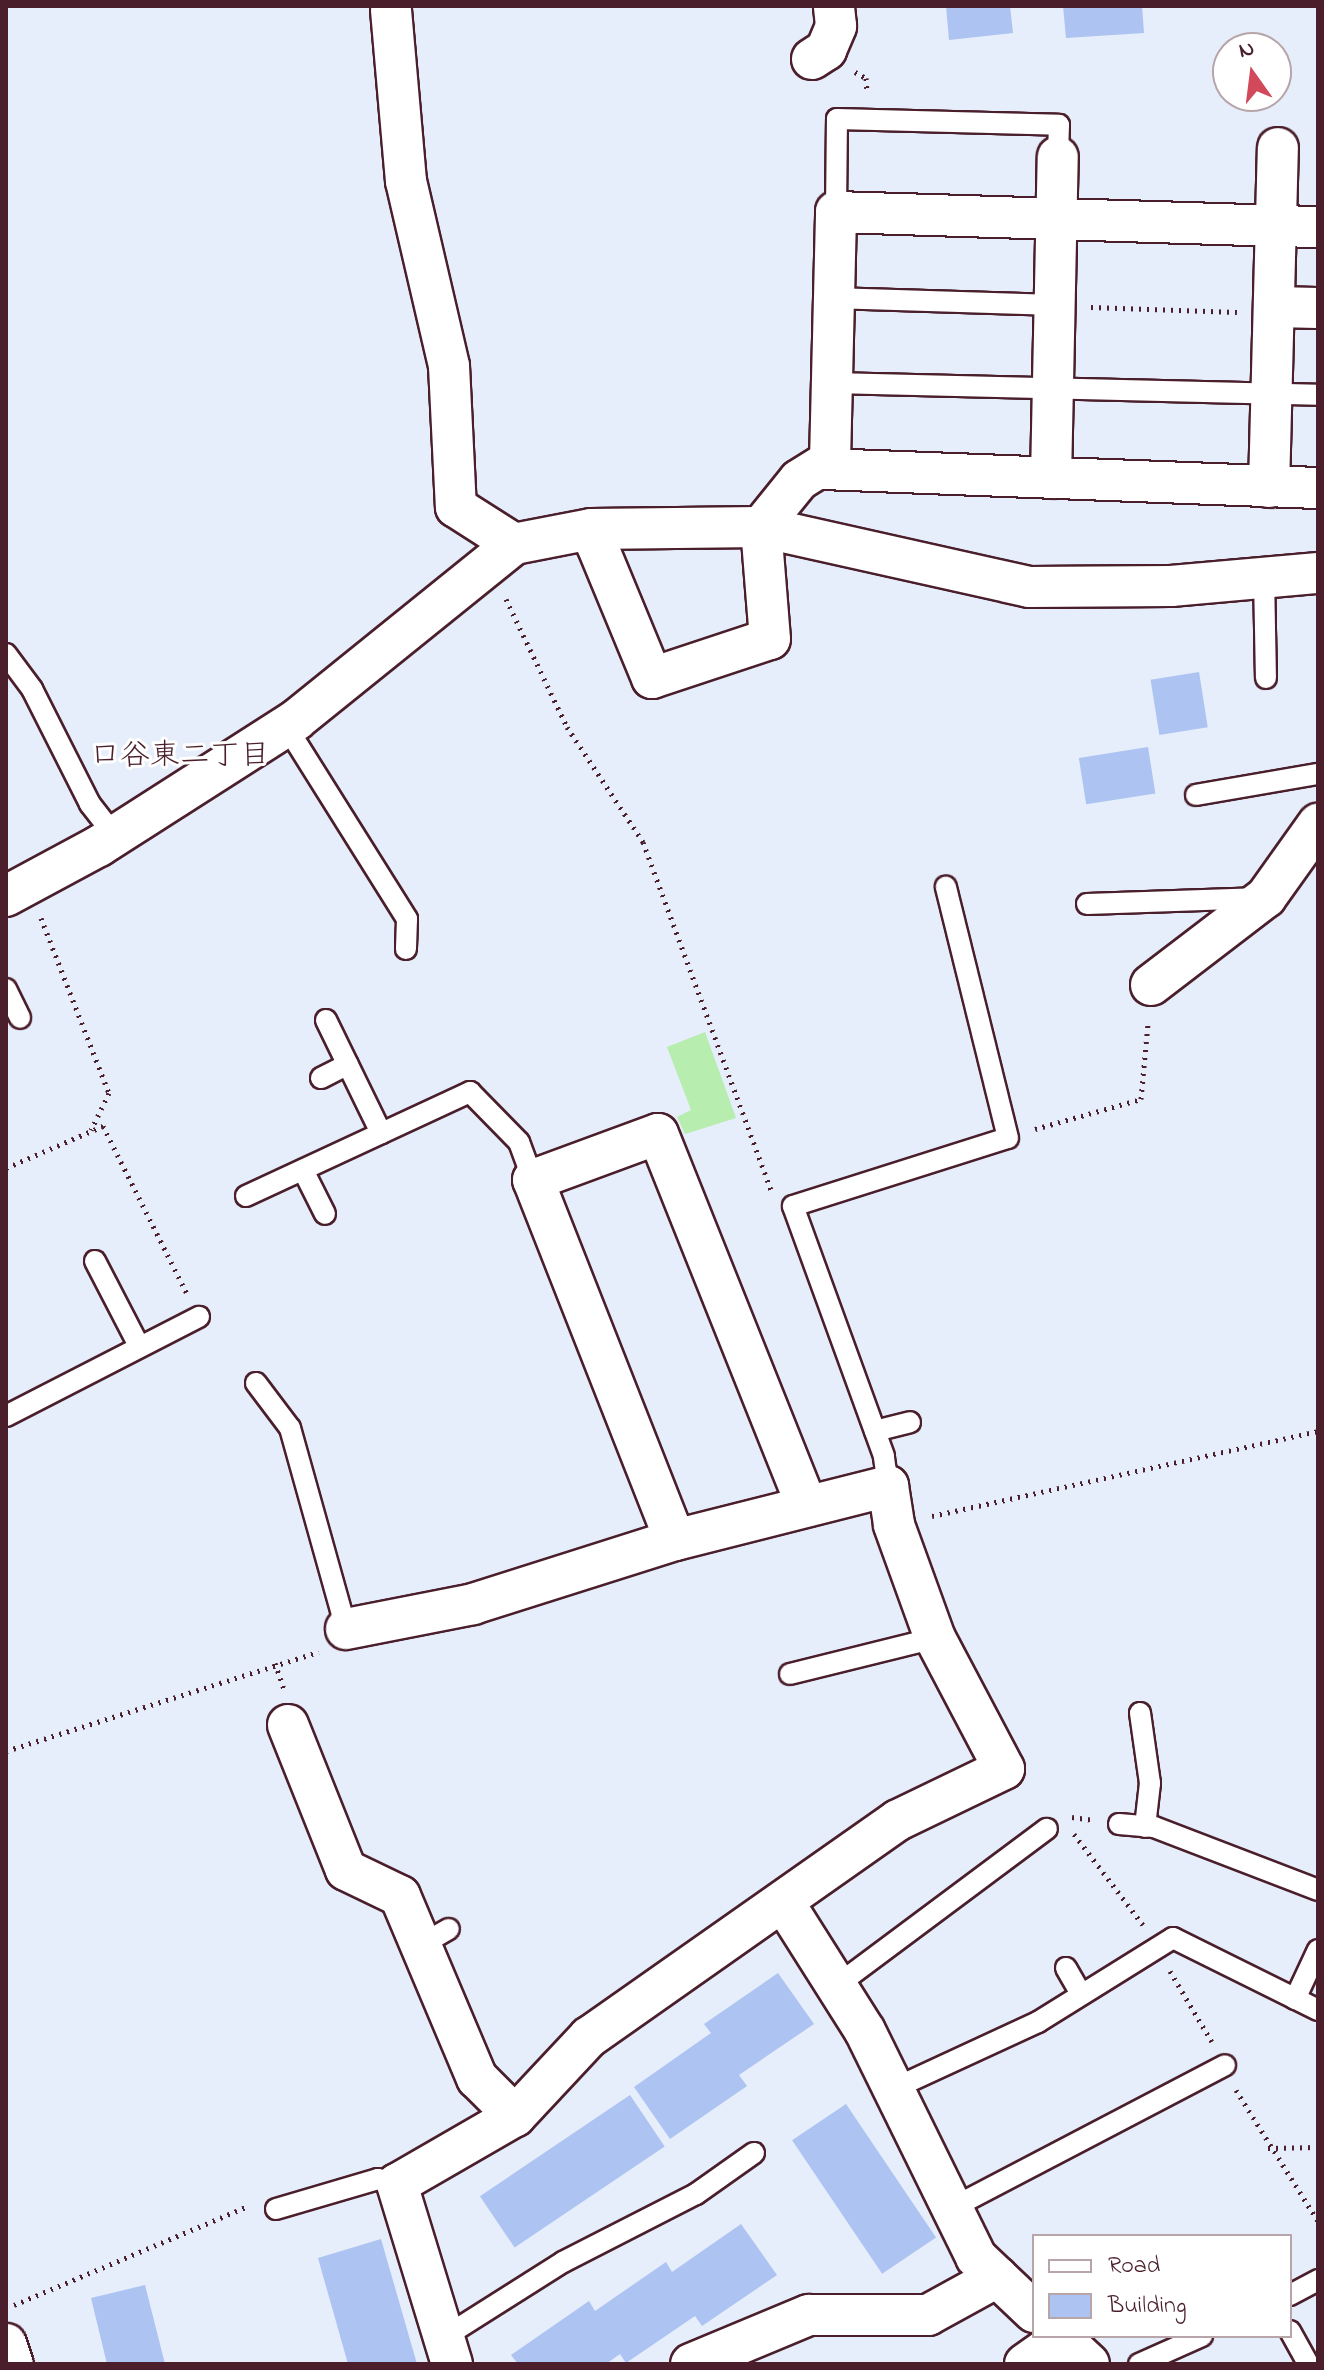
<!DOCTYPE html>
<html>
<head>
<meta charset="utf-8">
<style>
  body { margin:0 }
  #map { position:relative; width:1324px; height:2370px; overflow:hidden; background:#e6edfb; font-family:"Indie Flower","Klee One",sans-serif }
  div>[style] { position:absolute }
  [style*='--x'] { left:calc(var(--x)*1px); top:calc(var(--y)*1px); width:calc(var(--w)*1px); rotate:calc(var(--a)*1deg) }
  .green>* { inset:0; background:#b7edae }
  .building>* { inset:0; background:#adc3f1; transform-origin:0 0 }
  .path>* { height:5px; margin-top:-2.5px; transform-origin:0; background:repeating-linear-gradient(90deg,#4a1f2b 0 2px,transparent 0 8px) }
  .roads { filter:drop-shadow(2px 0 #4a1f2b) drop-shadow(-2px 0 #4a1f2b) drop-shadow(0 2px #4a1f2b) drop-shadow(0 -2px #4a1f2b) }
  .lane>* { height:20px; margin:-10px; padding:0 10px; transform-origin:10px; border-radius:10px; background:#fff }
  .street>* { height:40px; margin:-20px; padding:0 20px; transform-origin:20px; border-radius:20px; background:#fff }
  span { translate:-50% -50%; white-space:nowrap; text-align:center; line-height:1.15; -webkit-text-stroke:6px #fff; paint-order:stroke }
  .neighbourhood-label { font-size:30px; color:#4a1f2b }
  .frame { position:absolute; inset:0; border:8px solid #4a1f2b; pointer-events:none }
  .legend { position:absolute; left:1032px; top:2234px; width:260px; height:104px; box-sizing:border-box; background:#fff; border:2px solid #b7a5aa; margin:0; padding:10px 14px; list-style:none; font-size:24px; color:#4a1f2b }
  .legend li { display:flex; align-items:center; gap:16px; height:40px }
  .legend b { width:40px; border:2px solid #b7a5aa }
  .north { position:absolute; left:1212px; top:32px; width:80px; height:80px; box-sizing:border-box; background:#fff; border:2px solid #b7a5aa; border-radius:50%; rotate:346deg; font-size:22px; font-weight:700; line-height:32px; text-align:center; color:#4a1f2b }
  .north::after { content:''; display:block; margin:auto; width:28px; height:36px; background:#d1495b; clip-path:polygon(50% 0,100% 100%,50% 72%,0 100%) }
</style>
</head>
<body>
<div id="map">
  <div class="green">
    <div style="clip-path:polygon(705px 1032px,736px 1118px,685px 1134px,677px 1117px,691px 1110px,667px 1047px)"></div>
  </div>
  <div class="building">
    <div style="clip-path:polygon(946px 6px,1010px 6px,1013px 33px,949px 40px)"></div>
    <div style="clip-path:polygon(1063px 6px,1142px 6px,1144px 33px,1066px 38px)"></div>
    <div style="left:1199px;top:672px;width:56px;height:49px;rotate:81deg"></div>
    <div style="left:1148px;top:747px;width:47px;height:70px;rotate:81deg"></div>
    <div style="clip-path:polygon(778px 1973px,814px 2024px,739px 2075px,747px 2086px,670px 2139px,634px 2087px,711px 2033px,704px 2024px)"></div>
    <div style="left:630px;top:2095px;width:62px;height:181px;rotate:56deg"></div>
    <div style="left:846px;top:2104px;width:161px;height:65px;rotate:56deg"></div>
    <div style="clip-path:polygon(741px 2224px,777px 2275px,702px 2326px,695px 2316px,626px 2363px,620px 2354px,606px 2364px,518px 2364px,511px 2355px,589px 2301px,595px 2311px,666px 2262px,672px 2272px)"></div>
    <div style="clip-path:polygon(381px 2239px,417px 2364px,348px 2364px,318px 2258px)"></div>
    <div style="clip-path:polygon(145px 2285px,165px 2364px,107px 2364px,91px 2298px)"></div>
  </div>
  <div class="path">
    <div style="--x:855;--y:72;--w:13;--a:29"></div>
    <div style="--x:866;--y:78;--w:13;--a:86"></div>
    <div style="--x:1091;--y:307;--w:146;--a:2"></div>
    <div style="--x:506;--y:599;--w:142;--a:64.5"></div>
    <div style="--x:567;--y:727;--w:138;--a:56.5"></div>
    <div style="--x:643;--y:842;--w:371;--a:69.8"></div>
    <div style="--x:41;--y:918;--w:188;--a:68.8"></div>
    <div style="--x:109;--y:1093;--w:41;--a:115.9"></div>
    <div style="--x:1035;--y:1129;--w:110;--a:-15.8"></div>
    <div style="--x:1141;--y:1099;--w:76;--a:-84.7"></div>
    <div style="--x:6;--y:1168;--w:106;--a:-23.4"></div>
    <div style="--x:103;--y:1126;--w:186;--a:63.4"></div>
    <div style="--x:932;--y:1516;--w:395;--a:-12.4"></div>
    <div style="--x:275;--y:1663;--w:28;--a:71"></div>
    <div style="--x:6;--y:1751;--w:328;--a:-17.6"></div>
    <div style="--x:1072;--y:1817;--w:22;--a:8"></div>
    <div style="--x:1074;--y:1834;--w:114;--a:52.8"></div>
    <div style="--x:1170;--y:1971;--w:82;--a:59.4"></div>
    <div style="--x:1236;--y:2090;--w:155;--a:58"></div>
    <div style="--x:1268;--y:2148;--w:50;--a:-1.1"></div>
    <div style="--x:14;--y:2305;--w:254;--a:-22.9"></div>
  </div>
  <div class="roads">
    <div class="lane">
      <div style="--x:836;--y:212;--w:93;--a:-89.4"></div>
      <div style="--x:837;--y:119;--w:222;--a:1.5"></div>
      <div style="--x:1059;--y:125;--w:32;--a:92"></div>
      <div style="--x:834;--y:298;--w:220;--a:1.8"></div>
      <div style="--x:832;--y:383;--w:486;--a:1.4"></div>
      <div style="--x:1264;--y:576;--w:102;--a:88.9"></div>
      <div style="--x:6;--y:654;--w:44;--a:53.4"></div>
      <div style="--x:32;--y:689;--w:129;--a:63.2"></div>
      <div style="--x:90;--y:804;--w:41;--a:52"></div>
      <div style="--x:286;--y:726;--w:228;--a:57.9"></div>
      <div style="--x:407;--y:919;--w:30;--a:92"></div>
      <div style="--x:1196;--y:795;--w:124;--a:-9.8"></div>
      <div style="--x:1087;--y:904;--w:168;--a:-2"></div>
      <div style="--x:6;--y:989;--w:32;--a:64"></div>
      <div style="--x:326;--y:1020;--w:126;--a:64"></div>
      <div style="--x:321;--y:1078;--w:30;--a:-27"></div>
      <div style="--x:303;--y:1170;--w:49;--a:63.4"></div>
      <div style="--x:246;--y:1196;--w:247;--a:-24.9"></div>
      <div style="--x:470;--y:1092;--w:70;--a:45.6"></div>
      <div style="--x:519;--y:1142;--w:40;--a:69.8"></div>
      <div style="--x:95;--y:1261;--w:96;--a:62.6"></div>
      <div style="--x:256;--y:1383;--w:56;--a:52.9"></div>
      <div style="--x:290;--y:1428;--w:209;--a:74.4"></div>
      <div style="--x:6;--y:1416;--w:217;--a:-27.2"></div>
      <div style="--x:875;--y:1431;--w:36;--a:-14"></div>
      <div style="--x:888;--y:1486;--w:30;--a:-98"></div>
      <div style="--x:884;--y:1456;--w:266;--a:-110"></div>
      <div style="--x:793;--y:1206;--w:225;--a:-17.6"></div>
      <div style="--x:1008;--y:1138;--w:259;--a:-103.9"></div>
      <div style="--x:790;--y:1674;--w:149;--a:-13.9"></div>
      <div style="--x:1140;--y:1713;--w:71;--a:81.9"></div>
      <div style="--x:1150;--y:1783;--w:44;--a:96.5"></div>
      <div style="--x:1119;--y:1824;--w:35;--a:5"></div>
      <div style="--x:1154;--y:1827;--w:176;--a:21"></div>
      <div style="--x:421;--y:1945;--w:32;--a:-30"></div>
      <div style="--x:1066;--y:1968;--w:30;--a:60"></div>
      <div style="--x:836;--y:1986;--w:263;--a:-36.7"></div>
      <div style="--x:1295;--y:1999;--w:54;--a:-64.9"></div>
      <div style="--x:893;--y:2089;--w:160;--a:-24.8"></div>
      <div style="--x:1038;--y:2022;--w:159;--a:-31.9"></div>
      <div style="--x:1173;--y:1938;--w:162;--a:26.4"></div>
      <div style="--x:952;--y:2208;--w:308;--a:-27.6"></div>
      <div style="--x:276;--y:2209;--w:106;--a:-16.4"></div>
      <div style="--x:378;--y:2179;--w:20;--a:15"></div>
      <div style="--x:1290;--y:2295;--w:32;--a:-28"></div>
      <div style="--x:1290;--y:2331;--w:38;--a:61"></div>
      <div style="--x:446;--y:2336;--w:138;--a:-32.3"></div>
      <div style="--x:563;--y:2262;--w:149;--a:-27.1"></div>
      <div style="--x:696;--y:2194;--w:71;--a:-35.3"></div>
      <div style="--x:1139;--y:2364;--w:69;--a:-24"></div>
    </div>
    <div class="street">
      <div style="--x:391;--y:10;--w:172;--a:85"></div>
      <div style="--x:406;--y:181;--w:190;--a:76.9"></div>
      <div style="--x:449;--y:366;--w:141;--a:87.2"></div>
      <div style="--x:456;--y:507;--w:69;--a:32.5"></div>
      <div style="--x:812;--y:59;--w:17;--a:-33"></div>
      <div style="--x:826;--y:50;--w:26;--a:-67"></div>
      <div style="--x:836;--y:26;--w:20;--a:-96"></div>
      <div style="--x:1275;--y:307;--w:43;--a:1.3"></div>
      <div style="--x:823;--y:469;--w:495;--a:2.2"></div>
      <div style="--x:1051;--y:478;--w:321;--a:-88.8"></div>
      <div style="--x:1269;--y:487;--w:339;--a:-88.5"></div>
      <div style="--x:597;--y:529;--w:16;--a:90"></div>
      <div style="--x:597;--y:545;--w:144;--a:67.5"></div>
      <div style="--x:652;--y:678;--w:124;--a:-18.3"></div>
      <div style="--x:770;--y:639;--w:112;--a:-94.6"></div>
      <div style="--x:761;--y:527;--w:60;--a:-51"></div>
      <div style="--x:799;--y:480;--w:36;--a:-32"></div>
      <div style="--x:830;--y:461;--w:249;--a:-88.6"></div>
      <div style="--x:836;--y:212;--w:482;--a:1.8"></div>
      <div style="--x:6;--y:896;--w:106;--a:-28.3"></div>
      <div style="--x:99;--y:846;--w:234;--a:-32.6"></div>
      <div style="--x:296;--y:720;--w:280;--a:-38.9"></div>
      <div style="--x:514;--y:544;--w:78;--a:-11"></div>
      <div style="--x:591;--y:529;--w:170;--a:-0.7"></div>
      <div style="--x:761;--y:527;--w:275;--a:12.6"></div>
      <div style="--x:1029;--y:587;--w:142;--a:-0.4"></div>
      <div style="--x:1171;--y:586;--w:148;--a:-5.1"></div>
      <div style="--x:1151;--y:985;--w:145;--a:-37.4"></div>
      <div style="--x:1266;--y:897;--w:90;--a:-54.5"></div>
      <div style="--x:675;--y:1540;--w:387;--a:-111.5"></div>
      <div style="--x:533;--y:1180;--w:133;--a:-20.2"></div>
      <div style="--x:658;--y:1134;--w:401;--a:68.2"></div>
      <div style="--x:346;--y:1629;--w:129;--a:-11.1"></div>
      <div style="--x:473;--y:1604;--w:212;--a:-17.6"></div>
      <div style="--x:675;--y:1540;--w:220;--a:-14.2"></div>
      <div style="--x:888;--y:1486;--w:39;--a:81"></div>
      <div style="--x:894;--y:1525;--w:120;--a:70.1"></div>
      <div style="--x:935;--y:1638;--w:148;--a:62.2"></div>
      <div style="--x:1004;--y:1769;--w:118;--a:154.3"></div>
      <div style="--x:898;--y:1820;--w:378;--a:144.9"></div>
      <div style="--x:589;--y:2037;--w:108;--a:133.1"></div>
      <div style="--x:515;--y:2116;--w:136;--a:150"></div>
      <div style="--x:397;--y:2184;--w:188;--a:73"></div>
      <div style="--x:288;--y:1725;--w:156;--a:68.2"></div>
      <div style="--x:346;--y:1870;--w:60;--a:25.7"></div>
      <div style="--x:400;--y:1896;--w:198;--a:67.1"></div>
      <div style="--x:477;--y:2078;--w:54;--a:45"></div>
      <div style="--x:784;--y:1903;--w:151;--a:57.7"></div>
      <div style="--x:865;--y:2031;--w:252;--a:63.8"></div>
      <div style="--x:976;--y:2257;--w:80;--a:43.5"></div>
      <div style="--x:1059;--y:2336;--w:41;--a:43"></div>
      <div style="--x:6;--y:2344;--w:21;--a:71"></div>
      <div style="--x:691;--y:2364;--w:128;--a:-22.6"></div>
      <div style="--x:809;--y:2315;--w:119;--a:0"></div>
      <div style="--x:928;--y:2315;--w:79;--a:-28.8"></div>
      <div style="--x:1025;--y:2364;--w:45;--a:-35.1"></div>
    </div>
  </div>
  <div class="neighbourhood-label">
    <span style="left:180px;top:757px">口谷東二丁目</span>
  </div>
  <div class="frame"></div>
  <ul class="legend">
  <li><b style="height:10px;background:#fff"></b>Road</li>
  <li><b style="height:22px;background:#adc3f1"></b>Building</li>
  </ul>
  <div class="north">N</div>
</div>
</body>
</html>
